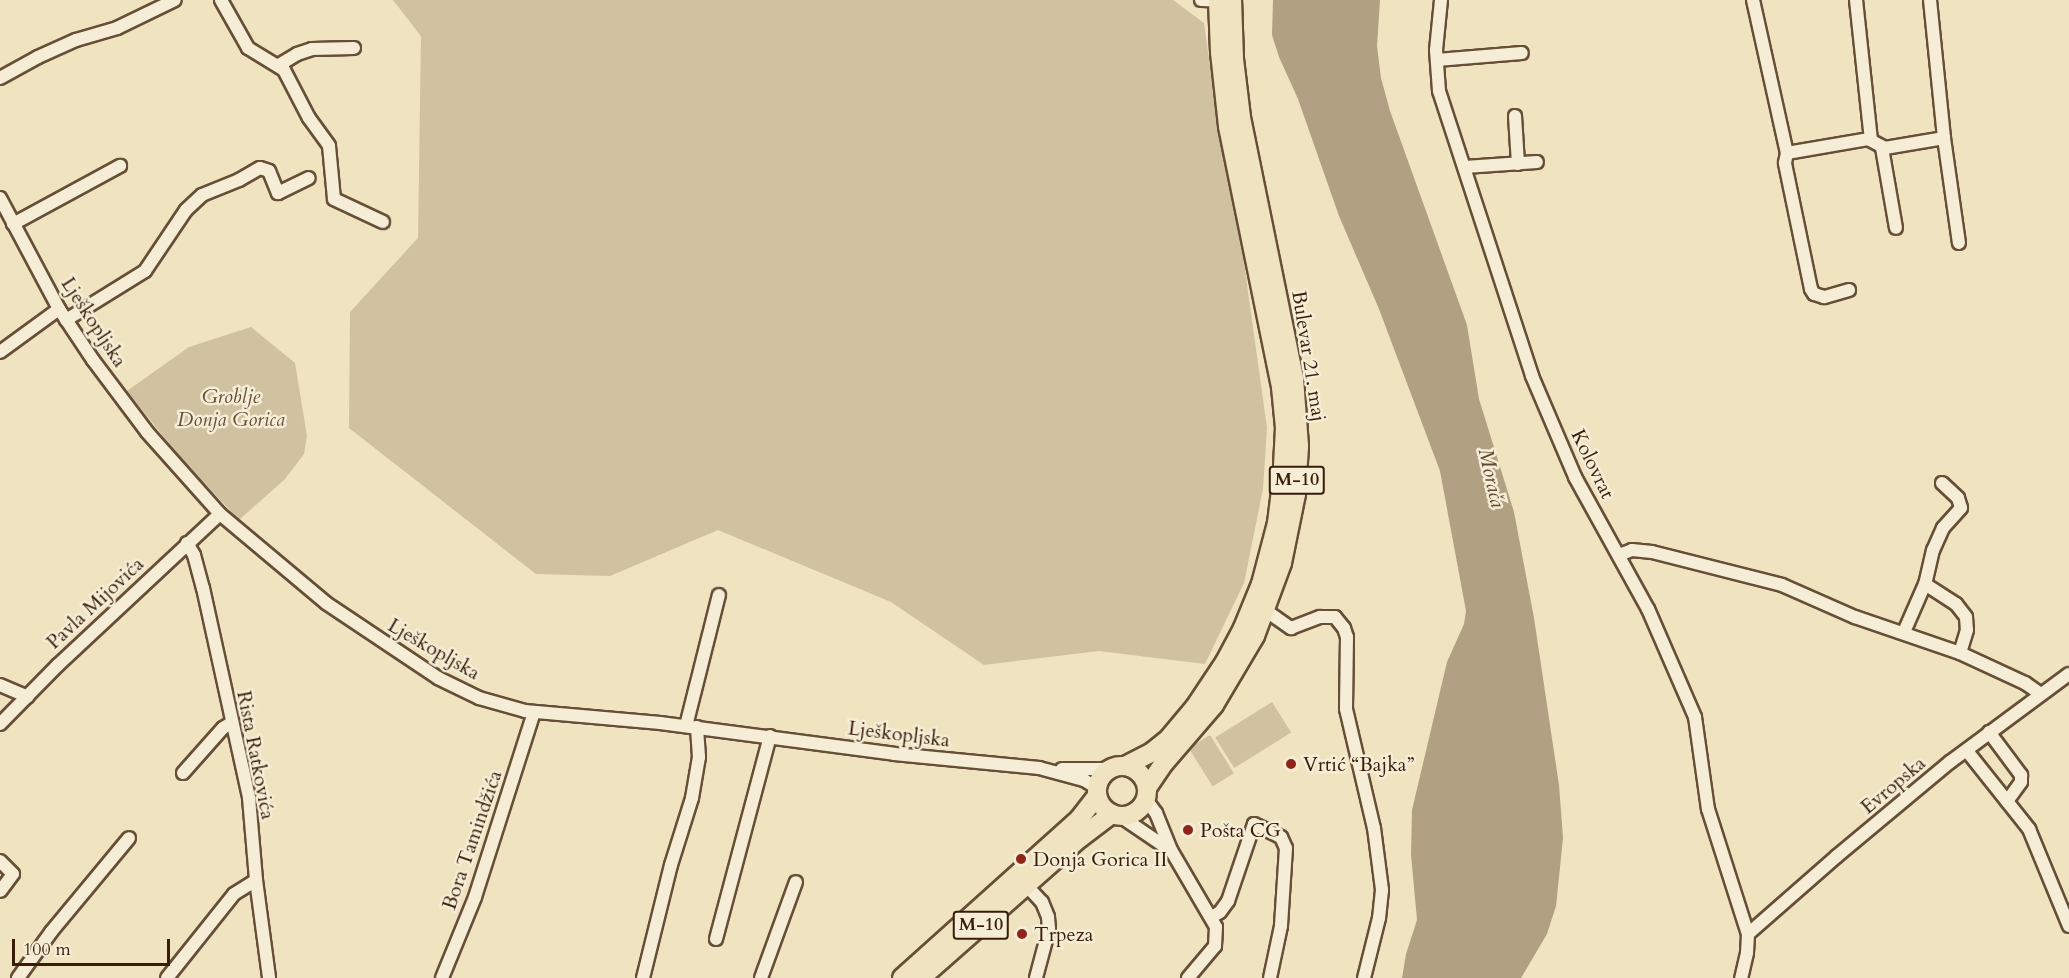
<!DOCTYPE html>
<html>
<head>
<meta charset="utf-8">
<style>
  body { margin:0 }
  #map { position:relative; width:2069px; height:978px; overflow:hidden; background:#efe3c0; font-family:Cardo,serif }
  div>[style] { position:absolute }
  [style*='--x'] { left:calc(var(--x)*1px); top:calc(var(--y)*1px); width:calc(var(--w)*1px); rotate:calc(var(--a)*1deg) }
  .green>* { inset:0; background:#d0c1a1; transform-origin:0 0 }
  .water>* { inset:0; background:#b1a082 }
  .roads { filter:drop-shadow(2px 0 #664e37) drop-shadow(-2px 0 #664e37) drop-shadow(0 2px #664e37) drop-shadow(0 -2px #664e37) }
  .street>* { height:12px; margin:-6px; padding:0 6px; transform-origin:6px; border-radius:6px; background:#f5edd6 }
  .primary>* { height:18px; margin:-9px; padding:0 9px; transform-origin:9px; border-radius:9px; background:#efe3c0 }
  .primary>.ring { margin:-9px; padding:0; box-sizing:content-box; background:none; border:18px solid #efe3c0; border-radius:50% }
  .dots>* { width:16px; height:16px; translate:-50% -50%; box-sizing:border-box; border:3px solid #f5edd6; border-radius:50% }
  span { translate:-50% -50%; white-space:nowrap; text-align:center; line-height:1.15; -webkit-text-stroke:5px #f5edd6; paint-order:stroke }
  .shield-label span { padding:2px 4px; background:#f5edd6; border:2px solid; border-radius:4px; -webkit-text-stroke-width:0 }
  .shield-label { font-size:18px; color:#391d09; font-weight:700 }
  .street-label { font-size:20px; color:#391d09 }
  .park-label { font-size:20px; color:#664e37; font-style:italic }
  .poi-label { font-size:20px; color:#391d09 }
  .left { translate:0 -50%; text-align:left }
  .water-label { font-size:21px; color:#634b33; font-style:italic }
  .scale { position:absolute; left:12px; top:939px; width:158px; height:27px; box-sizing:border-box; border:3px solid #391d09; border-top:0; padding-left:8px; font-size:18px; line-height:21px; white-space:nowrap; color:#391d09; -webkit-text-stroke:4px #f5edd6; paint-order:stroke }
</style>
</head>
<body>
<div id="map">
  <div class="green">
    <div style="clip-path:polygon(393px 0,1173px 0,1204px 23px,1220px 139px,1241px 241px,1267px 428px,1263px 489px,1244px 583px,1205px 664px,1099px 651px,984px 665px,891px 602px,718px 530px,610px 576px,536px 574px,349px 428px,350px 312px,418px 238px,421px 36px)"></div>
    <div style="clip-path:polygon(251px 327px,295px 363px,307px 436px,304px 454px,285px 479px,239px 520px,178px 455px,127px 391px,189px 347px)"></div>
    <div style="left:1272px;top:702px;width:36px;height:67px;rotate:58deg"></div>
    <div style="left:1210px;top:735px;width:45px;height:25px;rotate:58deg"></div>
  </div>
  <div class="water">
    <div style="clip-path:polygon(1273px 0,1380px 0,1377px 46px,1381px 78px,1390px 111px,1467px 325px,1479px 399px,1514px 512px,1534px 618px,1559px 785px,1563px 838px,1556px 906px,1547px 934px,1521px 978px,1402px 978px,1406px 954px,1417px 920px,1411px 855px,1412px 810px,1447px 662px,1464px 624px,1466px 611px,1440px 471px,1379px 309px,1339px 216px,1298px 99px,1279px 57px,1272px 35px)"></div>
  </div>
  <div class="roads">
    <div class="street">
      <div style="--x:221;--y:0;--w:55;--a:60.6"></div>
      <div style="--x:248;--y:48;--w:42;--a:31.4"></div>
      <div style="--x:284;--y:70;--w:54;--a:62.5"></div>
      <div style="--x:309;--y:118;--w:34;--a:54"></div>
      <div style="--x:329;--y:146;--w:53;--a:84.6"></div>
      <div style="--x:334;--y:199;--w:54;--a:25.1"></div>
      <div style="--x:1201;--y:0;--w:23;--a:2"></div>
      <div style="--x:1441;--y:0;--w:50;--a:95.7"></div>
      <div style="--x:1436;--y:50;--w:41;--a:85.8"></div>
      <div style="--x:1439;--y:91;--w:300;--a:71.9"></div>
      <div style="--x:1532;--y:376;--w:110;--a:66.9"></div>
      <div style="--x:1575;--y:477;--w:151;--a:61.1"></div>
      <div style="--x:1648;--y:609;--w:118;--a:66.5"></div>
      <div style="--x:1695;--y:717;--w:93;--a:82"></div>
      <div style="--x:1708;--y:809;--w:131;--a:72.3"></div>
      <div style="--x:1748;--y:934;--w:19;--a:93"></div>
      <div style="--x:1747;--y:953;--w:26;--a:103"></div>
      <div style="--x:1753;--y:0;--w:157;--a:77.5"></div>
      <div style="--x:1856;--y:0;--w:141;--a:83.9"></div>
      <div style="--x:1930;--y:0;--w:139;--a:84.2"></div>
      <div style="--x:1944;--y:138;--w:106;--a:81.9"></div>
      <div style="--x:1437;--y:60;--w:85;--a:-4.7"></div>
      <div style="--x:279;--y:65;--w:21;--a:-31"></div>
      <div style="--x:297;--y:54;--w:16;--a:-18"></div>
      <div style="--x:312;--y:49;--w:42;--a:-1.4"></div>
      <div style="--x:0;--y:78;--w:43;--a:-28.9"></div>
      <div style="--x:38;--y:57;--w:42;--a:-24.1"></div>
      <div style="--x:76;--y:40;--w:43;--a:-16.3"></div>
      <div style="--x:117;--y:28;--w:64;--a:-25.8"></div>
      <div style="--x:1515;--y:116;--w:48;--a:86.4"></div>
      <div style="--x:1882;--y:148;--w:81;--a:80.1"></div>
      <div style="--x:1465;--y:167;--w:72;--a:-4"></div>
      <div style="--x:0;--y:198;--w:126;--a:62"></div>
      <div style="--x:59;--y:309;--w:61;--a:56.3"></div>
      <div style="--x:93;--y:360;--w:90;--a:53.1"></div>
      <div style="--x:147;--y:432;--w:110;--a:48.3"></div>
      <div style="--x:220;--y:514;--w:138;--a:40"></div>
      <div style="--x:326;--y:603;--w:135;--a:33.8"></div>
      <div style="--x:438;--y:678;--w:46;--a:26"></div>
      <div style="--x:479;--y:698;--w:48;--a:15.8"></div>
      <div style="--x:525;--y:711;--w:136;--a:5.1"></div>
      <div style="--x:660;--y:723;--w:236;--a:7.5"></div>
      <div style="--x:894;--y:754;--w:146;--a:5.5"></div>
      <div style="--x:1039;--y:768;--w:47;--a:14.9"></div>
      <div style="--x:1084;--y:780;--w:15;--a:32"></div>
      <div style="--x:13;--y:224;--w:122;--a:-28.5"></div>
      <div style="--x:1849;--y:290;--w:26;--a:164"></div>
      <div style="--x:1824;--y:297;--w:10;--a:-163"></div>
      <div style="--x:1814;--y:294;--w:6;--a:-121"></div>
      <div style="--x:1811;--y:289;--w:129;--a:-101.7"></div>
      <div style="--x:1785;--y:163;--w:10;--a:-79"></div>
      <div style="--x:1787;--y:153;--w:82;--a:-9.8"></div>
      <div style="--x:1868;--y:139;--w:19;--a:28"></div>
      <div style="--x:1885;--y:148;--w:60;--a:-9.6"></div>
      <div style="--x:66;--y:320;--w:93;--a:-31.8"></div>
      <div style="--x:145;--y:271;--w:73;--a:-56.1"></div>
      <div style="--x:186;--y:210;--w:22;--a:-43"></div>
      <div style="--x:202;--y:195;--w:40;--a:-22"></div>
      <div style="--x:239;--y:180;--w:24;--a:-30"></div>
      <div style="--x:260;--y:168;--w:9;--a:18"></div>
      <div style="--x:269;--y:171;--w:24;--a:68"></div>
      <div style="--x:278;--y:193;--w:34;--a:-26"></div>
      <div style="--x:0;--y:352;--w:73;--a:-36.1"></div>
      <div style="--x:1942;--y:483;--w:22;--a:43"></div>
      <div style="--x:1958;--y:498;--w:10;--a:73"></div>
      <div style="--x:1961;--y:508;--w:27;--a:132"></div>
      <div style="--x:1943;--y:528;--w:24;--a:114"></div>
      <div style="--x:1933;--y:550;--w:35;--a:103"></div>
      <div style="--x:1925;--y:584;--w:37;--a:33"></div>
      <div style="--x:1956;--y:604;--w:16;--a:52"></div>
      <div style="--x:1966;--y:617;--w:13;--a:86"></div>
      <div style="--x:1967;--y:630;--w:24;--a:107"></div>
      <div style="--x:187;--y:543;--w:14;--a:60"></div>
      <div style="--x:194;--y:555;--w:34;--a:75"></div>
      <div style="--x:203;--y:588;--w:215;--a:77.6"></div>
      <div style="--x:249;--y:798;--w:82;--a:85.1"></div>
      <div style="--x:256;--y:880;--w:99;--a:82.4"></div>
      <div style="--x:1619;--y:555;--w:14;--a:-21"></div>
      <div style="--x:1632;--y:550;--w:20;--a:6"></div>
      <div style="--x:1652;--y:552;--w:134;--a:14.2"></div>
      <div style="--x:1782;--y:585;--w:80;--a:23.7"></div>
      <div style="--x:1855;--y:617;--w:111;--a:18.9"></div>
      <div style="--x:1960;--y:653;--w:72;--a:24.8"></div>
      <div style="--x:2025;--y:683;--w:19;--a:35"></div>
      <div style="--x:1265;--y:610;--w:32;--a:35"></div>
      <div style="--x:1291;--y:628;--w:31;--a:-21"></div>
      <div style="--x:1320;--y:617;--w:15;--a:0"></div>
      <div style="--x:1335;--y:617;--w:14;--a:51"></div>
      <div style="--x:1344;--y:628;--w:9;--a:72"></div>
      <div style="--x:1347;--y:637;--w:72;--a:90.8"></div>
      <div style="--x:1346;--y:709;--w:122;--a:76.8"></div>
      <div style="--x:1374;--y:828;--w:63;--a:82.6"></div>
      <div style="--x:1382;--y:890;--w:28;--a:96"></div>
      <div style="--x:1379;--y:918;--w:62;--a:104"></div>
      <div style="--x:1904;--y:632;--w:52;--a:-66.4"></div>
      <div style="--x:0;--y:685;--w:30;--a:23"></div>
      <div style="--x:0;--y:724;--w:83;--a:-45.5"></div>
      <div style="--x:58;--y:665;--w:221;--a:-43"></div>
      <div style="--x:686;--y:726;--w:135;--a:-75.9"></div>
      <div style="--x:1989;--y:732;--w:54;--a:53.3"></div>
      <div style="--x:2021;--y:775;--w:7;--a:90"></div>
      <div style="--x:2021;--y:782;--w:24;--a:126"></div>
      <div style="--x:1967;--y:751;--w:100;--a:51.5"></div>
      <div style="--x:2029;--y:829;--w:105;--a:67.6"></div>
      <div style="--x:1062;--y:769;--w:47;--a:0"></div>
      <div style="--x:183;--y:773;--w:60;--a:-48.4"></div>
      <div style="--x:223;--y:728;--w:9;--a:-32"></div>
      <div style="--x:1145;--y:798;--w:19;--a:54"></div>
      <div style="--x:1156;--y:813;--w:40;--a:68"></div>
      <div style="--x:1171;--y:850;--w:89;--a:59.7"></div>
      <div style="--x:1216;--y:927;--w:19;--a:93"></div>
      <div style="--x:1215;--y:946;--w:42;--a:130.2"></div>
      <div style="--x:1120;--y:816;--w:60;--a:34.2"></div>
      <div style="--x:0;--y:861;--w:18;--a:45"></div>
      <div style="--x:13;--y:874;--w:21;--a:127"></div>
      <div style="--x:1026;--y:885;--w:23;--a:47"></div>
      <div style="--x:1042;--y:902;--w:16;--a:68"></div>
      <div style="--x:1048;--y:917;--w:12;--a:85"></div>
      <div style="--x:1049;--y:929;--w:51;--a:104.9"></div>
      <div style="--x:1212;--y:917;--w:9;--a:-32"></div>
      <div style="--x:1220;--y:912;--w:14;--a:-54"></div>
      <div style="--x:1228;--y:901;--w:81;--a:-71.3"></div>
      <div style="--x:1254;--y:824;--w:30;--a:26"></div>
      <div style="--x:1281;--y:837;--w:12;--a:66"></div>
      <div style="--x:1286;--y:848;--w:78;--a:93.7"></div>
      <div style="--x:1281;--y:926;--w:53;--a:101.9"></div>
      <div style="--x:1748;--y:934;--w:118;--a:-41.2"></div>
      <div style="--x:1837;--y:856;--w:147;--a:-39.8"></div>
      <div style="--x:1950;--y:762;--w:148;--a:-36.5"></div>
      <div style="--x:716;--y:939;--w:210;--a:-75.1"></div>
      <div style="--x:18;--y:978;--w:57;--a:-54.3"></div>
      <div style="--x:51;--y:932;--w:122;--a:-50.3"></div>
      <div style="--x:167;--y:978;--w:107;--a:-51.4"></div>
      <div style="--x:234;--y:894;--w:26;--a:-32"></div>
      <div style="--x:442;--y:978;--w:87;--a:-67.8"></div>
      <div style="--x:475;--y:897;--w:194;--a:-72.3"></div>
      <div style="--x:643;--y:978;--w:116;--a:-76.1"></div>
      <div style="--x:671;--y:865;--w:70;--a:-72.6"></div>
      <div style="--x:692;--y:798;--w:42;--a:-80.3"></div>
      <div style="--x:699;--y:757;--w:30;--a:-94"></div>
      <div style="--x:761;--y:978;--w:102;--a:-70"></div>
    </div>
    <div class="primary">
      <div style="--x:1125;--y:766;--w:30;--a:-27"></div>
      <div style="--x:1152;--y:752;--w:22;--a:-39"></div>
      <div style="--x:1169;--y:738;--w:40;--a:-50"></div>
      <div style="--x:1195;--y:707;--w:54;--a:-56.3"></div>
      <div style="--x:1225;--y:662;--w:38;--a:-62"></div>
      <div style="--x:1243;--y:628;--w:48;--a:-67.8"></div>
      <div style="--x:1261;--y:584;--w:63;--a:-75.3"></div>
      <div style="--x:1277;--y:523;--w:38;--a:-83"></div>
      <div style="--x:1282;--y:485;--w:57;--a:-87"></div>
      <div style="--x:1285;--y:428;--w:41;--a:-95.6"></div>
      <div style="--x:1281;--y:387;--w:266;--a:-101.5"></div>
      <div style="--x:1228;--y:126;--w:74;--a:-96.2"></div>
      <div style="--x:1220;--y:52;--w:52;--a:-92.2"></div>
      <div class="ring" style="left:1097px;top:766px;width:32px;height:32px"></div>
      <div style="--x:1147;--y:788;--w:30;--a:-56"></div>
      <div style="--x:1164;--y:763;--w:77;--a:-49.2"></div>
      <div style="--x:1214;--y:705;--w:80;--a:-59.3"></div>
      <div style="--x:1255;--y:636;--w:78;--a:-69.7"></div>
      <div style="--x:1282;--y:563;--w:70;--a:-78.5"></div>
      <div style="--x:1296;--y:494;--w:48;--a:-86.4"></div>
      <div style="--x:1299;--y:446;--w:68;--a:-94.2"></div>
      <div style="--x:1294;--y:378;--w:266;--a:-101.5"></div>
      <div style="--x:1241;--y:117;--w:58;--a:-96.9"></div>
      <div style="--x:1234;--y:59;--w:59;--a:-91.9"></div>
      <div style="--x:902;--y:978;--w:238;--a:-41.9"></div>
      <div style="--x:1079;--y:819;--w:29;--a:-52"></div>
      <div style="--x:921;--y:978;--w:212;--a:-41.4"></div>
      <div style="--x:1080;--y:838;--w:40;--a:-37"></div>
    </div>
  </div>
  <div class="dots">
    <div style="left:1291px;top:764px;background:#8f2418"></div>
    <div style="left:1188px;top:830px;background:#8f2418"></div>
    <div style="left:1021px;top:859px;background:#8f2418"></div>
    <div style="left:1022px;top:934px;background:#8f2418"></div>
  </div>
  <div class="shield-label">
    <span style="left:1297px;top:480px">M-10</span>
    <span style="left:981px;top:925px">M-10</span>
  </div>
  <div class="street-label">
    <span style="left:94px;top:322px;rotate:57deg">Lješkopljska</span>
    <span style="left:1309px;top:356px;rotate:81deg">Bulevar 21. maj</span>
    <span style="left:1593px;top:464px;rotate:64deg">Kolovrat</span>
    <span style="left:95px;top:603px;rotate:-43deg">Pavla Mijovića</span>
    <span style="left:434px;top:649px;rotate:30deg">Lješkopljska</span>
    <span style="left:899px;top:734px;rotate:7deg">Lješkopljska</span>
    <span style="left:256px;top:755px;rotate:79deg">Rista Ratkovića</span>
    <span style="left:1893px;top:785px;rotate:-40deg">Evropska</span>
    <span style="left:472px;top:840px;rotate:-71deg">Bora Tamindžića</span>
  </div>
  <div class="park-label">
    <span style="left:231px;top:408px">Groblje<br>Donja Gorica</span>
  </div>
  <div class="poi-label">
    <span class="left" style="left:1303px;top:764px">Vrtić “Bajka”</span>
    <span class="left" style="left:1200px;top:830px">Pošta CG</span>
    <span class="left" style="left:1033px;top:859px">Donja Gorica II</span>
    <span class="left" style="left:1034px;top:934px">Trpeza</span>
  </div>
  <div class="water-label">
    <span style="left:1491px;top:478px;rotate:77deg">Morača</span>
  </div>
  <div class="scale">100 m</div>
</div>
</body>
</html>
